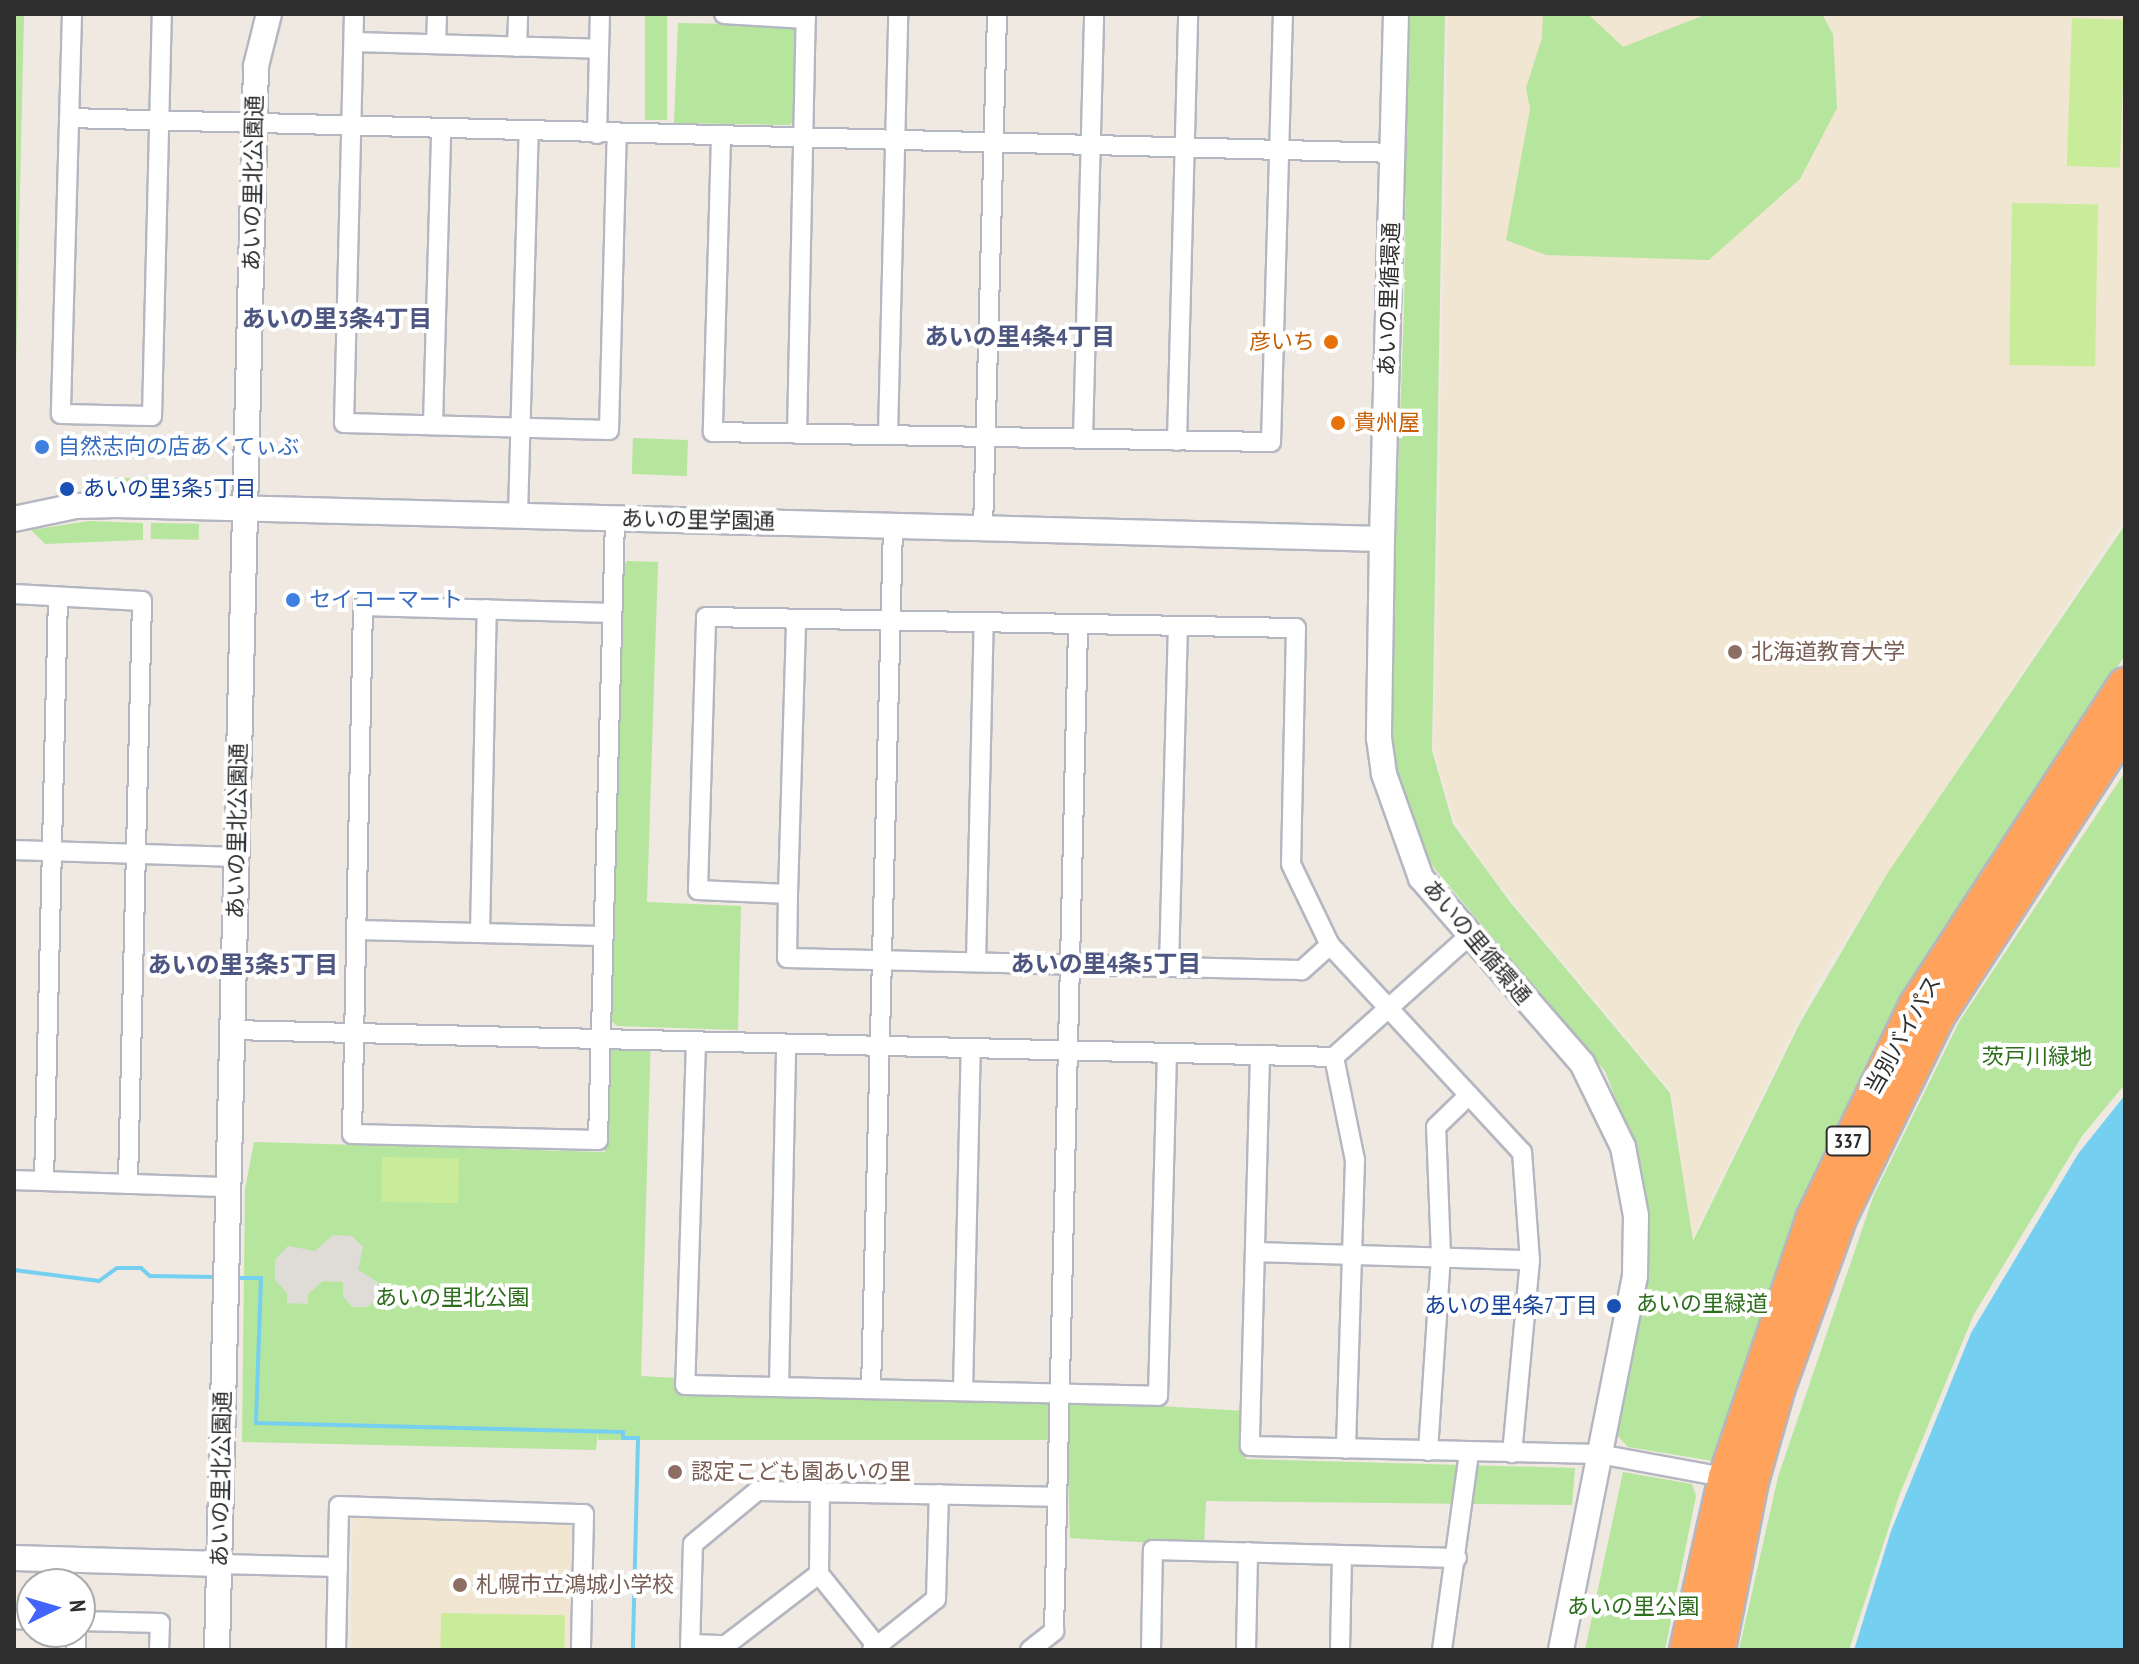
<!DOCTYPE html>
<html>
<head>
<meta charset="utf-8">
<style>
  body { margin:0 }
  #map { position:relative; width:2139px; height:1664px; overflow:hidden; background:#efe9e1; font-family:"PT Sans Narrow","Noto Sans JP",sans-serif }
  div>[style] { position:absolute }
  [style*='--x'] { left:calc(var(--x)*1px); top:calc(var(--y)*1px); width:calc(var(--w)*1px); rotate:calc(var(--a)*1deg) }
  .education>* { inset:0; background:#f0e6d1; transform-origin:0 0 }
  .green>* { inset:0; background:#b6e59e; transform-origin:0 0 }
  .pitch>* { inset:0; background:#c9ec9a; transform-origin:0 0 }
  .plaza>* { inset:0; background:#dfdcd8 }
  .water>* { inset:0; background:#75cff0 }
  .stream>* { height:4px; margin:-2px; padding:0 2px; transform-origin:2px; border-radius:2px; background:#75cff0 }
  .roads { filter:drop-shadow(2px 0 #b4b7c1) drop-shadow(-2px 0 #b4b7c1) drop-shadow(0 2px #b4b7c1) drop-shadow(0 -2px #b4b7c1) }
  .street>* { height:18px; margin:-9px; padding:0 9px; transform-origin:9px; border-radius:9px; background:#fff }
  .secondary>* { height:24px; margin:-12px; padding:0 12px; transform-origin:12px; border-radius:12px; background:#fff }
  .highway>* { height:32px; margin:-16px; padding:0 16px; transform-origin:16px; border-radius:16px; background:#ffa35c }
  .dots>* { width:22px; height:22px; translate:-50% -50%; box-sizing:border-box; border:4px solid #fff; border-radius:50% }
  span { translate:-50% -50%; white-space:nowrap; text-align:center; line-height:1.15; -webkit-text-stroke:8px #fff; paint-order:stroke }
  .shield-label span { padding:2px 6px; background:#fff; border:2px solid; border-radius:6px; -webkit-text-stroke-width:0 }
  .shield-label { font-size:20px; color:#2e2e2e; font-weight:700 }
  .street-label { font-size:22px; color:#2e2e2e }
  .food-label { font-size:22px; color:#c56008 }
  .right { translate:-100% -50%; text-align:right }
  .left { translate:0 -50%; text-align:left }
  .shop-label { font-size:22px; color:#366cbe }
  .transit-label { font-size:22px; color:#164399 }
  .education-label { font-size:22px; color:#785e54 }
  .park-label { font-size:22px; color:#2c6e1b }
  .neighbourhood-label { font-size:24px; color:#4d5680; font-weight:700 }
  .frame { position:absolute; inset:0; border:16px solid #2e2e2e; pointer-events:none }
  .north { position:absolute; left:16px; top:1568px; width:80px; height:80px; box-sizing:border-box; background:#fff; border:2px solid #ababab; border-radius:50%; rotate:85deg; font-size:22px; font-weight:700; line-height:32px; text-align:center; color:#2e2e2e }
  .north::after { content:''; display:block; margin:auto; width:28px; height:36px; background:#4264fb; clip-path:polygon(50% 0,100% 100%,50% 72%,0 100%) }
</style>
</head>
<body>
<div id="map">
  <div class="education">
    <div style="clip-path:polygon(1448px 14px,2125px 14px,2125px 517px,1819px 978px,1692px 1238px,1672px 1092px,1492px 876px,1455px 820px,1434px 751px)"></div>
    <div style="left:353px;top:1515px;width:219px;height:135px;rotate:1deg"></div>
  </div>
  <div class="green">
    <div style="clip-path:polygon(14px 14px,24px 14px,15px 411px,14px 411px)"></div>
    <div style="left:645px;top:14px;width:22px;height:106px"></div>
    <div style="clip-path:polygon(1408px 14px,1445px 14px,1432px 750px,1453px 824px,1510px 902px,1670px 1093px,1693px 1241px,1800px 1023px,1887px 874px,2125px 525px,2125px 655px,1892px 1022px,1720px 1458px,1713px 1461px,1628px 1447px,1618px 1436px,1648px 1230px,1637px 1153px,1605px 1071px,1434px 868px,1416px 835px,1397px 774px,1389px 719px,1404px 308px)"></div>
    <div style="clip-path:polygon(1543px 14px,1588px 14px,1623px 47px,1707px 14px,1822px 14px,1833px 34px,1837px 108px,1800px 179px,1709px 260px,1546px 255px,1506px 240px,1530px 109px,1526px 88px,1542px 38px)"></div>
    <div style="clip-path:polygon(678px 23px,792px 25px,797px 30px,794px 120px,790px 125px,674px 123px)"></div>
    <div style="left:633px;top:438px;width:55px;height:36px;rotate:2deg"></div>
    <div style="clip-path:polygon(82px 478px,201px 478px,201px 495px,83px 490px)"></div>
    <div style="clip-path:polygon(89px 521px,143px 523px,143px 540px,45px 544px,31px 530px)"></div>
    <div style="left:151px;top:523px;width:48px;height:16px;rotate:1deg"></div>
    <div style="clip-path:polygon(627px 561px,658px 562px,647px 902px,741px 906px,738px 1030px,617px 1026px,609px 1019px,622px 567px)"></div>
    <div style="clip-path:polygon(2125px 772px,2125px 1084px,2082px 1136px,1974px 1314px,1899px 1496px,1849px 1650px,1739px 1650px,1778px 1477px,1873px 1197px,1959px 1022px)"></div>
    <div style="clip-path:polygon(609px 1029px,651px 1032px,641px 1376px,1246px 1411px,1246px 1459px,1575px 1468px,1572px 1505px,1206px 1501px,1204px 1546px,1070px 1538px,1067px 1440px,598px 1440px,598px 1430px,596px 1450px,242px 1442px,245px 1189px,254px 1142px,605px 1152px)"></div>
    <div style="clip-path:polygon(1623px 1472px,1692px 1484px,1696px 1496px,1665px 1650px,1585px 1650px)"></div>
  </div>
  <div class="pitch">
    <div style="left:2072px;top:18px;width:53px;height:148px;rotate:2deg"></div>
    <div style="left:2012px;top:203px;width:86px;height:162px;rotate:1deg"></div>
    <div style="left:382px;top:1157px;width:77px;height:45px;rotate:1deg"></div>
    <div style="left:441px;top:1613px;width:124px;height:37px;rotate:1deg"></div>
  </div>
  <div class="plaza">
    <div style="clip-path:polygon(333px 1235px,352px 1236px,363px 1247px,358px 1270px,378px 1282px,378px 1296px,368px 1307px,352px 1307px,343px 1296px,343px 1282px,323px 1281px,308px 1294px,308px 1304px,287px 1303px,287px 1293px,275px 1280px,275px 1260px,288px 1246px,315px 1251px)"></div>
  </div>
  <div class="water">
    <div style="clip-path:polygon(2125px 1095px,2125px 1650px,1854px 1650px,1891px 1531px,1971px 1333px,2078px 1154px)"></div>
  </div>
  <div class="stream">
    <div style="--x:14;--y:1270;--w:86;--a:7.4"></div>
    <div style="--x:99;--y:1281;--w:22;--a:-36"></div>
    <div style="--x:117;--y:1268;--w:24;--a:0"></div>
    <div style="--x:141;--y:1268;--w:12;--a:42"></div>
    <div style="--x:150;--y:1276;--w:63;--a:0.9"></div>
    <div style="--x:239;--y:1278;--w:22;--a:0"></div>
    <div style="--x:261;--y:1278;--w:145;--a:92"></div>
    <div style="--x:256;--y:1423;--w:367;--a:1.4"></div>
    <div style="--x:623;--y:1432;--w:6;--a:90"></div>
    <div style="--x:623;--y:1438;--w:15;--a:0"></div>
    <div style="--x:638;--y:1438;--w:212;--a:91.4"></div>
  </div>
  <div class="roads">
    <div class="street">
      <div style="--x:72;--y:14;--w:400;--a:91.6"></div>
      <div style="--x:61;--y:414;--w:91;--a:1.3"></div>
      <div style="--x:152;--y:416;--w:402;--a:-88.6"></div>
      <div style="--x:354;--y:14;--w:409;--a:91.4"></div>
      <div style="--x:344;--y:423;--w:265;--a:1.5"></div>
      <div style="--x:609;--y:430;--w:296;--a:-88.5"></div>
      <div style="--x:724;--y:14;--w:82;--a:3.5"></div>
      <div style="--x:354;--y:42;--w:245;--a:1.6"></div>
      <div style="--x:436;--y:44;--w:30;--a:-88"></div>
      <div style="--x:517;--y:47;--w:33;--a:-88"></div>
      <div style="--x:69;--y:118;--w:1324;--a:1.51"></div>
      <div style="--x:597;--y:134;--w:120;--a:-88.6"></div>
      <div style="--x:721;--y:137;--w:295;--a:91.6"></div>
      <div style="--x:713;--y:432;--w:558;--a:1.03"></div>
      <div style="--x:1271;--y:442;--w:428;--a:-88.4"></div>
      <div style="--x:433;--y:424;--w:294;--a:-88.4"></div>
      <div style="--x:797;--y:434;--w:420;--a:-88.8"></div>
      <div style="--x:888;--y:435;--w:421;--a:-88.6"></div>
      <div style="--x:1083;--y:439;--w:425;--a:-88.5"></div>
      <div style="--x:1177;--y:441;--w:427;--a:-88.5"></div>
      <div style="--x:518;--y:515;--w:383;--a:-88.4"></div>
      <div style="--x:983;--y:529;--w:515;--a:-88.44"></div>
      <div style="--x:14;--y:594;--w:128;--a:3.1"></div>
      <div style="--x:142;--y:601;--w:583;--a:91.38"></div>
      <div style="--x:612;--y:613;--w:249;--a:-178.4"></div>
      <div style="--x:363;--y:606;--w:528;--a:91.19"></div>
      <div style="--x:352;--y:1134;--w:246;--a:1.4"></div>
      <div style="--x:598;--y:1140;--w:622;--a:-88.43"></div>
      <div style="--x:14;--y:850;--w:223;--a:1.8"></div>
      <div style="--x:788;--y:894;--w:275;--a:-88.3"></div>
      <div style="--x:356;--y:930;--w:247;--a:1.4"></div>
      <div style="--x:480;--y:933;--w:324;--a:-88.8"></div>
      <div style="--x:1330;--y:945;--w:38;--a:138"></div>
      <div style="--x:1302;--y:970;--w:515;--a:-178.67"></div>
      <div style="--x:787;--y:958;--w:64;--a:-89.1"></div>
      <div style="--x:788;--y:894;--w:90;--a:-177.5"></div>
      <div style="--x:698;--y:890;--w:273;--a:-88.3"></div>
      <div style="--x:706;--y:617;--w:590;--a:1.07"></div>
      <div style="--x:1296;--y:628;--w:236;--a:91.2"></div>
      <div style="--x:1291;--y:864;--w:90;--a:64.3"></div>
      <div style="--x:1330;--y:945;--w:282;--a:47.2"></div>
      <div style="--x:1522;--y:1152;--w:108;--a:85.8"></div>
      <div style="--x:1530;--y:1260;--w:194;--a:95.3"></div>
      <div style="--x:976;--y:962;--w:340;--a:-88.7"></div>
      <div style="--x:1169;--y:967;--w:341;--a:-88.5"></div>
      <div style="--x:232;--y:1030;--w:1102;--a:1.4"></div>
      <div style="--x:1334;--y:1057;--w:181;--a:-41.9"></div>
      <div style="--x:696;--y:1042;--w:343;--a:91.8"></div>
      <div style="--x:685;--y:1385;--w:473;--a:1.3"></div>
      <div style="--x:1158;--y:1396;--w:343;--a:-88.5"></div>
      <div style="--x:1260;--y:1055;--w:391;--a:91.5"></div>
      <div style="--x:1250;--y:1446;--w:349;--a:1.3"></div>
      <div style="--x:1599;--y:1454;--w:137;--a:10.5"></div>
      <div style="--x:1334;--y:1057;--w:105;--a:78.5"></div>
      <div style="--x:1355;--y:1160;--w:289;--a:91.8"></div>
      <div style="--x:14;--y:1180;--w:214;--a:1.9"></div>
      <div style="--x:44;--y:1181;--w:584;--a:-88.63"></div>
      <div style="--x:1255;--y:1252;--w:275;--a:1.7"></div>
      <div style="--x:779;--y:1387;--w:343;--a:-88.8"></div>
      <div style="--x:871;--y:1389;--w:864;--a:-88.54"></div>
      <div style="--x:963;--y:1391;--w:343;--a:-88.7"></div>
      <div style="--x:1428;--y:1451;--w:196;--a:-86.2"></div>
      <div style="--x:1441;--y:1255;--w:128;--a:-92.2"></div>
      <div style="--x:1436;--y:1127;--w:46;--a:-44.1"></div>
      <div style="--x:820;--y:1492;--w:82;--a:90.7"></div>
      <div style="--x:819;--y:1574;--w:97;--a:51.2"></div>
      <div style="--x:220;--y:1564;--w:118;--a:1.5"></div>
      <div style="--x:14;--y:1619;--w:18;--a:3"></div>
      <div style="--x:80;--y:1621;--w:80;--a:1.4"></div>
      <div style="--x:160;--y:1623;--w:27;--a:92"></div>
      <div style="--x:690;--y:1644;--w:36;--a:2"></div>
      <div style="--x:726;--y:1645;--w:117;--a:-37.4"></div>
      <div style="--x:76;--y:1650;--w:18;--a:-90"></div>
      <div style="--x:336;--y:1650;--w:144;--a:-88.8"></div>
      <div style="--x:339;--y:1506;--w:245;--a:1.9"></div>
      <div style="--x:584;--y:1514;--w:136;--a:91.3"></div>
      <div style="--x:690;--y:1650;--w:106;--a:-88.4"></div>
      <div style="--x:693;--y:1544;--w:83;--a:-39.6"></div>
      <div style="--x:757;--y:1491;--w:300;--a:1.1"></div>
      <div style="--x:872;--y:1650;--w:82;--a:-38.6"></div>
      <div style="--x:936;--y:1599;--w:105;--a:-88.4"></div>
      <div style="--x:1030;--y:1650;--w:31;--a:-38"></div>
      <div style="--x:1054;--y:1631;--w:1007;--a:-88.63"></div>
      <div style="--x:1151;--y:1650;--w:100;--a:-88.9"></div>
      <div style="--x:1153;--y:1550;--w:304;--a:1.5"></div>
      <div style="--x:1246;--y:1650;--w:98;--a:-88.8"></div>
      <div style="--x:1340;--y:1650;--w:95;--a:-88.8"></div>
      <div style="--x:1442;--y:1650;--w:200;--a:-82.2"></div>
    </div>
    <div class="secondary">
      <div style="--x:1396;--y:14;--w:525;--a:91.53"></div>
      <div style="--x:1382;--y:539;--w:199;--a:90.9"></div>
      <div style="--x:1379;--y:738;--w:36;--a:82"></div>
      <div style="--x:1384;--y:774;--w:110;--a:70.4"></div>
      <div style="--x:1421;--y:878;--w:245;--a:49"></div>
      <div style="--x:1582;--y:1063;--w:93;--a:64"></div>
      <div style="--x:1623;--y:1147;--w:70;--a:79.3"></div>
      <div style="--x:1636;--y:1216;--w:60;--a:91"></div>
      <div style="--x:1635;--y:1276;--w:381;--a:101.2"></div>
      <div style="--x:14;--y:519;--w:63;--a:-11.8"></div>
      <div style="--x:76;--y:506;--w:41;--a:-1.4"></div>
      <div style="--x:117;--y:505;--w:1265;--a:1.54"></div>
      <div style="--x:14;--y:1558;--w:206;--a:1.7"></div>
      <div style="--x:217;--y:1650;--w:1584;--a:-88.59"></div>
      <div style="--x:256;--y:66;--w:54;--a:-76"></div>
    </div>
    <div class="highway">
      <div style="--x:1686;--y:1650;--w:177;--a:-77.3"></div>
      <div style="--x:1725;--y:1477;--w:274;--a:-71.3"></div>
      <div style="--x:1813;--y:1217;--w:237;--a:-64.2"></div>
      <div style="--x:1916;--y:1004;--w:382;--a:-56.9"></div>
      <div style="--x:1719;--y:1650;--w:171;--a:-78.9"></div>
      <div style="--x:1752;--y:1482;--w:96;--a:-74.2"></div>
      <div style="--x:1778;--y:1390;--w:185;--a:-70.1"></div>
      <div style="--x:1841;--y:1216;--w:224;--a:-64"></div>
      <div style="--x:1939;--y:1015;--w:341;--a:-57"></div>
    </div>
  </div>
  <div class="dots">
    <div style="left:1331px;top:342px;background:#e8710a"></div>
    <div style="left:1338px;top:423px;background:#e8710a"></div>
    <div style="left:42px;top:447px;background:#3f7fe0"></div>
    <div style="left:67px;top:489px;background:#1a4fb4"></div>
    <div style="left:293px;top:600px;background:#3f7fe0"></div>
    <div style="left:1735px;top:652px;background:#8d6e63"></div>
    <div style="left:1614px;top:1306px;background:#1a4fb4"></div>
    <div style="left:675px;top:1472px;background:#8d6e63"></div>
    <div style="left:460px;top:1585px;background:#8d6e63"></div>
  </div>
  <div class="shield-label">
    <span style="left:1848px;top:1141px">337</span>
  </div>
  <div class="street-label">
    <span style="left:253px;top:183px;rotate:-89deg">あいの里北公園通</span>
    <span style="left:1389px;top:299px;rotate:-88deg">あいの里循環通</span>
    <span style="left:698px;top:520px;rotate:1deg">あいの里学園通</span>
    <span style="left:237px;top:831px;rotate:-89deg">あいの里北公園通</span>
    <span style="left:1477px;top:942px;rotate:50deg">あいの里循環通</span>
    <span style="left:1903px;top:1035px;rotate:-61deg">当別バイパス</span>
    <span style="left:221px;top:1479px;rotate:-89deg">あいの里北公園通</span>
  </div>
  <div class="food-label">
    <span class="right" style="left:1315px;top:342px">彦いち</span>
    <span class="left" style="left:1354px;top:423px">貴州屋</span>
  </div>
  <div class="shop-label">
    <span class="left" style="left:58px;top:447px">自然志向の店あくてぃぶ</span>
    <span class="left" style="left:309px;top:600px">セイコーマート</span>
  </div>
  <div class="transit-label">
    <span class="left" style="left:83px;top:489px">あいの里3条5丁目</span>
    <span class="right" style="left:1598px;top:1306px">あいの里4条7丁目</span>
  </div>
  <div class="education-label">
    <span class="left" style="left:1751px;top:652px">北海道教育大学</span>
    <span class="left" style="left:691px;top:1472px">認定こども園あいの里</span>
    <span class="left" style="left:476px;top:1585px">札幌市立鴻城小学校</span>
  </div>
  <div class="park-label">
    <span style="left:2037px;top:1057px">茨戸川緑地</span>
    <span style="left:452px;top:1298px">あいの里北公園</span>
    <span style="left:1702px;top:1304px">あいの里緑道</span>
    <span style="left:1633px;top:1607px">あいの里公園</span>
  </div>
  <div class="neighbourhood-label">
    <span style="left:337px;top:319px">あいの里3条4丁目</span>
    <span style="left:1020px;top:337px">あいの里4条4丁目</span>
    <span style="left:1106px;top:964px">あいの里4条5丁目</span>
    <span style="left:243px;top:965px">あいの里3条5丁目</span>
  </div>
  <div class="frame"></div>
  <div class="north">N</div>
</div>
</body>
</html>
